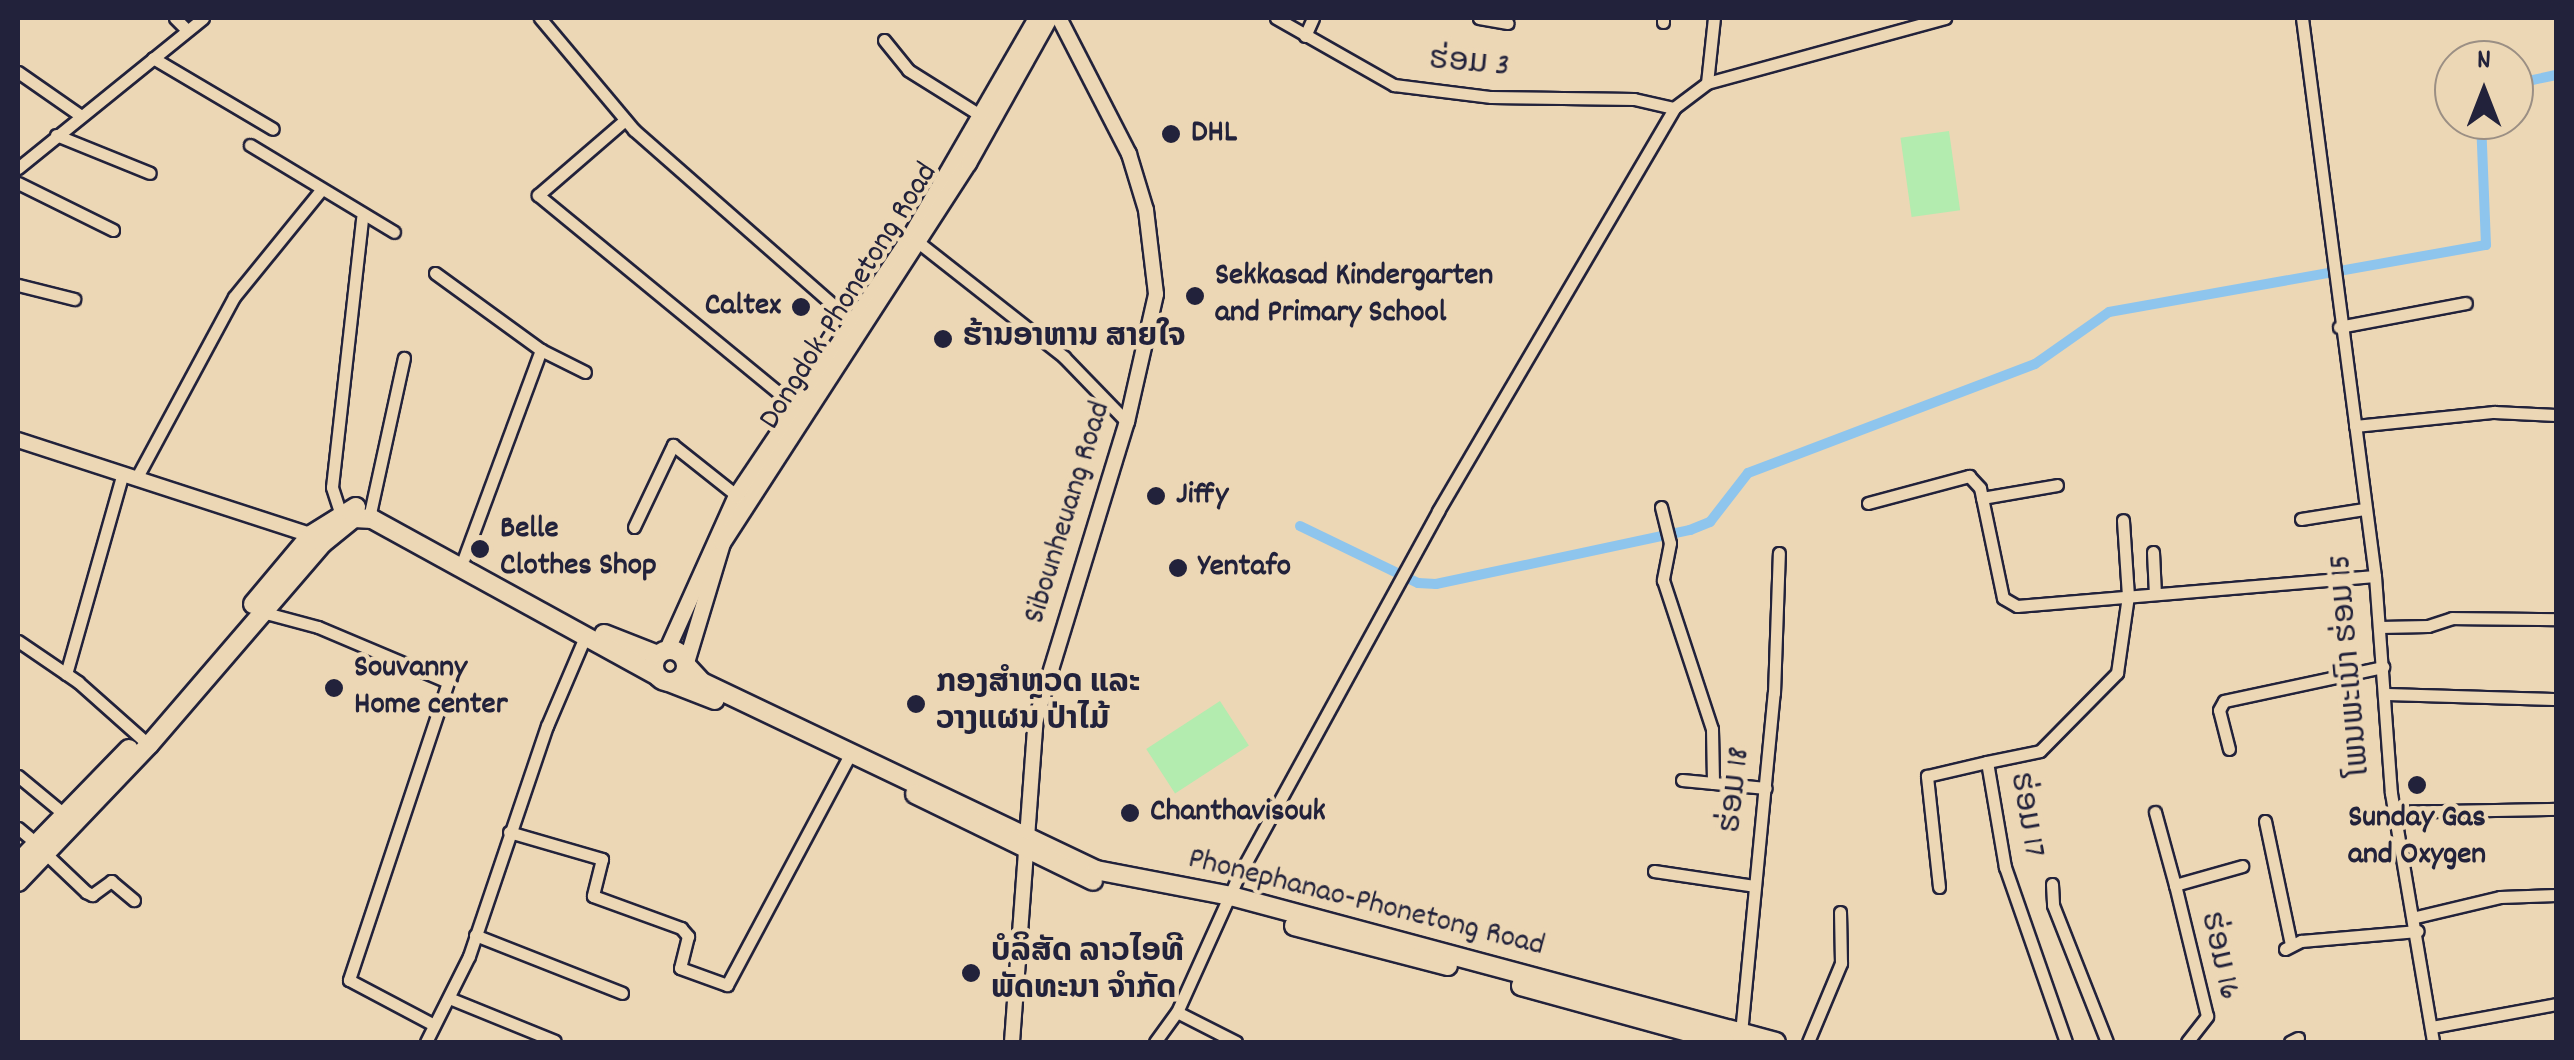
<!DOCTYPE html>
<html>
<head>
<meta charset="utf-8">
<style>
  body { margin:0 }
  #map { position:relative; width:2574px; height:1060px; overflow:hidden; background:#ecd7b5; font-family:Dekko,"Noto Sans Lao",sans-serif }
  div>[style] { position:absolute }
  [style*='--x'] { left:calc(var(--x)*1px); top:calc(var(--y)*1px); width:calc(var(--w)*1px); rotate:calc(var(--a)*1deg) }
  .green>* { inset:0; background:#b3ecaf; transform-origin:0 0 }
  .canal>* { height:10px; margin:-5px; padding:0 5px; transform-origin:5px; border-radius:5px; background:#8ec5ed }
  .roads { filter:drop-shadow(2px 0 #22223b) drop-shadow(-2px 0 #22223b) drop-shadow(0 2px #22223b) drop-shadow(0 -2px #22223b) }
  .minor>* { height:11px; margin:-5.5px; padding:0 5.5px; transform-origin:5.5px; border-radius:5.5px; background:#ecd7b5 }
  .tertiary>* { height:14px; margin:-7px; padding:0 7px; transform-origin:7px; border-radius:7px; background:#ecd7b5 }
  .secondary>* { height:15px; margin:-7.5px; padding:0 7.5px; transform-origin:7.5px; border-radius:7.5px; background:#ecd7b5 }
  .primary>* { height:18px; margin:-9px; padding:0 9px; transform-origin:9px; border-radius:9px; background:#ecd7b5 }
  .primary>.ring { margin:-9px; padding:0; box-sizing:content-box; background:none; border:18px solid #ecd7b5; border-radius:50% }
  .dots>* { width:28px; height:28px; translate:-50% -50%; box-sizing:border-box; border:5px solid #ecd7b5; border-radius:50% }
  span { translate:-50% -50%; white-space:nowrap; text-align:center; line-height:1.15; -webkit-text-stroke:9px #ecd7b5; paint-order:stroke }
  .street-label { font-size:32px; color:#22223b }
  .poi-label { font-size:32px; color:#22223b; font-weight:700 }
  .left { translate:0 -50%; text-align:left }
  .right { translate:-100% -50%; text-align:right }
  .frame { position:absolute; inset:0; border:20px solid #22223b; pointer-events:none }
  .north { position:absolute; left:2434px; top:40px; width:100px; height:100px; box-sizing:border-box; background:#ecd7b5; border:2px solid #9b8f84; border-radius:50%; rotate:0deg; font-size:28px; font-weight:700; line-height:40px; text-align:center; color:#22223b }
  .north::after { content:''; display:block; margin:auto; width:35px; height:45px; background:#22223b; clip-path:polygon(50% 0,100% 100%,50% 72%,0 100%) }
</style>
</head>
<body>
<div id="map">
  <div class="green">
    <div style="left:1949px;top:131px;width:80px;height:49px;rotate:82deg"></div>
    <div style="left:1220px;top:701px;width:53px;height:88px;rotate:57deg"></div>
  </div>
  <div class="canal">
    <div style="--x:2514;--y:84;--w:43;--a:-12.1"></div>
    <div style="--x:1300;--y:526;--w:131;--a:25.8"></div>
    <div style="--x:1418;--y:583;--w:18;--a:3"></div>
    <div style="--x:1436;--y:584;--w:260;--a:-12"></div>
    <div style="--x:1690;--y:530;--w:22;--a:-22"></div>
    <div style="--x:1710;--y:522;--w:62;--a:-52.2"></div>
    <div style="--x:1748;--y:473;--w:307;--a:-20.8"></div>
    <div style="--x:2035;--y:364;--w:90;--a:-35.1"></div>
    <div style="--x:2109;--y:312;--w:383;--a:-10.1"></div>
    <div style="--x:2486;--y:245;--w:125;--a:-92.3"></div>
  </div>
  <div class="roads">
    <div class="minor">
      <div style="--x:175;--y:18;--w:17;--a:45"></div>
      <div style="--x:540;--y:18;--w:146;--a:50"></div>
      <div style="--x:634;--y:130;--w:294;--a:41.3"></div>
      <div style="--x:1276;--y:18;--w:136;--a:29.6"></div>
      <div style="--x:1394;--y:85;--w:98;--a:7.1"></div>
      <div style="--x:1491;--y:97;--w:143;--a:0.8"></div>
      <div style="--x:1634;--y:99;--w:41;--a:12.7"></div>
      <div style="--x:1479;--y:18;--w:29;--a:10"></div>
      <div style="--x:2302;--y:18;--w:563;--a:82.55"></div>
      <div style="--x:2375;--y:576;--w:218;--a:85.8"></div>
      <div style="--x:2391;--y:793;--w:253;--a:80.4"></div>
      <div style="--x:1663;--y:22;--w:4;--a:-90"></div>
      <div style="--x:1305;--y:36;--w:20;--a:-66"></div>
      <div style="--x:884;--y:40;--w:38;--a:51"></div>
      <div style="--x:908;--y:70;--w:85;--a:32"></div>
      <div style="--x:153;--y:58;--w:139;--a:30.6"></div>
      <div style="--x:18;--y:72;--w:77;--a:34.9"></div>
      <div style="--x:1707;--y:83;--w:65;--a:-83.9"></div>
      <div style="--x:625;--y:120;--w:115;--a:139.2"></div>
      <div style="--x:538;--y:195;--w:339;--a:39.4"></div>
      <div style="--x:56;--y:135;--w:101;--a:22"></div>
      <div style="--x:250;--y:145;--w:168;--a:31.1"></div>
      <div style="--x:18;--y:168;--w:238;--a:-39"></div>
      <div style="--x:18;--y:183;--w:106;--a:26.3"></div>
      <div style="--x:918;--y:242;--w:186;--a:38.2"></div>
      <div style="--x:1064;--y:357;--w:91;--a:45.9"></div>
      <div style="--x:435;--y:273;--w:131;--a:36"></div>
      <div style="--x:541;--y:350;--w:49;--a:26.6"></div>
      <div style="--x:18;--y:285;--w:58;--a:14"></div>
      <div style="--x:2339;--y:327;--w:129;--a:-10.7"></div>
      <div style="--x:2355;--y:426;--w:140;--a:-5.8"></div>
      <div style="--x:2494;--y:412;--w:62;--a:2.8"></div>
      <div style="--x:137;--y:477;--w:204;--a:-61.7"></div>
      <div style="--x:234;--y:297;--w:136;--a:-50.9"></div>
      <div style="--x:1982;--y:498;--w:76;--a:-9.8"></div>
      <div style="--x:1868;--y:503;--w:105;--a:-15"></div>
      <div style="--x:1969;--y:476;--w:16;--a:47"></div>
      <div style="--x:1980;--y:488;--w:112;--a:78.2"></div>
      <div style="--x:2003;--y:598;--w:16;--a:30"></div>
      <div style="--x:2017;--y:606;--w:359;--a:-4.8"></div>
      <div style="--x:1661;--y:507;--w:37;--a:76"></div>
      <div style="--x:1670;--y:543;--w:38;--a:101"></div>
      <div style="--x:1663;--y:580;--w:157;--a:71.8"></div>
      <div style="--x:1712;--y:729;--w:54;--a:88.9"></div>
      <div style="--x:340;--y:512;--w:26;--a:-108"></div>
      <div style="--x:332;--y:487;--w:271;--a:-83.6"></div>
      <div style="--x:369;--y:518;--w:164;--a:-77.7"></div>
      <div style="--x:2301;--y:519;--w:64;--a:-9"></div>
      <div style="--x:634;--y:527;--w:91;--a:-64.6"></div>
      <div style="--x:673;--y:445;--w:80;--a:38.4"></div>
      <div style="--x:2153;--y:552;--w:42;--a:87.3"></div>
      <div style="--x:464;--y:558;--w:222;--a:-69.7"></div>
      <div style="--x:262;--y:612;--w:58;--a:15"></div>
      <div style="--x:318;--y:627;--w:141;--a:22.9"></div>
      <div style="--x:448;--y:682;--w:314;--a:108.4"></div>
      <div style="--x:349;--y:980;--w:96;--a:27.9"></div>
      <div style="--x:2380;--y:627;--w:48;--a:-1.2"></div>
      <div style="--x:2428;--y:626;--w:25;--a:-18"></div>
      <div style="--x:2452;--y:618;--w:104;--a:0.6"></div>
      <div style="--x:18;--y:641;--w:73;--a:34.3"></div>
      <div style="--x:78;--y:682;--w:95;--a:41.6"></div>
      <div style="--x:66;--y:674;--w:209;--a:-74.2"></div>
      <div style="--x:2384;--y:694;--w:172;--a:1.7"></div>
      <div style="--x:2229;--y:749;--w:40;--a:-104.4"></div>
      <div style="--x:2219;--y:710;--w:10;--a:-61"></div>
      <div style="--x:2224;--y:701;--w:163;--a:-12.1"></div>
      <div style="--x:1987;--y:762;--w:54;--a:-11.7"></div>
      <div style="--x:2040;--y:751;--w:110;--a:-45.4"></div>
      <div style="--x:2117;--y:673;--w:78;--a:-81.9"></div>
      <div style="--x:2128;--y:596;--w:76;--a:-93.8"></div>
      <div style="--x:18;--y:776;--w:60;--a:39.6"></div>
      <div style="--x:1682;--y:780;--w:84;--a:5.4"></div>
      <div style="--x:2155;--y:812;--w:76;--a:74.7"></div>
      <div style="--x:2394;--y:812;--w:162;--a:-1.1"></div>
      <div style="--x:2265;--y:821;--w:126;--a:78.1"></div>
      <div style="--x:18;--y:828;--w:23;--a:40"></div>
      <div style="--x:509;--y:832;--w:97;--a:16.2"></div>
      <div style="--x:602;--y:859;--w:38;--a:104"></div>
      <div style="--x:593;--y:896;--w:94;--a:20"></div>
      <div style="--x:681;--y:928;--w:11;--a:49"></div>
      <div style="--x:688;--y:936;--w:33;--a:104"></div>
      <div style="--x:680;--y:968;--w:50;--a:19.9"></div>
      <div style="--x:727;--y:985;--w:255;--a:-61.9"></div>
      <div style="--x:45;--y:853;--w:57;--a:43.6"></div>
      <div style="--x:86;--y:892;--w:7;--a:27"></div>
      <div style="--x:92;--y:895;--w:24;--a:-36"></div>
      <div style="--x:111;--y:881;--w:30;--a:40"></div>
      <div style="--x:1654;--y:871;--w:101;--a:8.5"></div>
      <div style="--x:2052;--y:884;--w:21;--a:87"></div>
      <div style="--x:2053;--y:905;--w:147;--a:68.5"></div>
      <div style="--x:1939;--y:887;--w:112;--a:-96.2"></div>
      <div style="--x:1927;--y:776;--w:62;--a:-13.1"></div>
      <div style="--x:1987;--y:762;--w:107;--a:80.3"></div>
      <div style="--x:2005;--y:867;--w:185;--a:70.8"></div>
      <div style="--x:2416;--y:917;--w:86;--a:-13.4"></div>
      <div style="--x:2500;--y:897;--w:56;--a:-2"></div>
      <div style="--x:475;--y:935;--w:158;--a:21.5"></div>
      <div style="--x:2285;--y:949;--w:18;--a:-27"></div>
      <div style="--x:2301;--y:941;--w:117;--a:-4.9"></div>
      <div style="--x:449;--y:998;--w:114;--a:22.1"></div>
      <div style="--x:2432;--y:1027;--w:126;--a:-10.5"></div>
      <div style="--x:1741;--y:1033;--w:342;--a:-84.5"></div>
      <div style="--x:1774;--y:693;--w:140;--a:-88"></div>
      <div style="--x:426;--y:1042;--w:96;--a:-63.4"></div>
      <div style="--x:469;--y:956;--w:243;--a:-71.3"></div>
      <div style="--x:547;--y:726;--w:97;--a:-66.9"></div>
      <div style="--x:1155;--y:1042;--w:37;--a:-54"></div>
      <div style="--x:1236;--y:1042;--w:66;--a:-153"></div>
      <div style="--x:1177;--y:1012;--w:150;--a:-65.7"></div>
      <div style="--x:1239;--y:875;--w:415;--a:-61.3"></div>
      <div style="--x:1438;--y:511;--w:467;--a:-59.6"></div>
      <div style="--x:1674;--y:108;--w:41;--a:-37.1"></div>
      <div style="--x:1707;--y:83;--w:247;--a:-15.3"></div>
      <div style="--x:1808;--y:1042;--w:86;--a:-67.3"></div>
      <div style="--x:1841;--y:963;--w:51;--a:-91.1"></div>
      <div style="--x:2187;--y:1042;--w:33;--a:-52"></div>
      <div style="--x:2207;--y:1016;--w:135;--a:-103.7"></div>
      <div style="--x:2175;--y:885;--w:70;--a:-15.8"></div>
      <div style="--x:2290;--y:1042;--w:9;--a:-27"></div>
    </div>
    <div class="tertiary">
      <div style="--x:18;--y:440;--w:308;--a:18"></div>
      <div style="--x:1012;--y:1042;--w:324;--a:-85.8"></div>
      <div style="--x:1036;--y:719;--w:311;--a:-73"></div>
      <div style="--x:1127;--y:422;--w:131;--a:-77.2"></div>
      <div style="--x:1156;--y:294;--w:85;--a:-96.8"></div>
      <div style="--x:1146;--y:210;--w:59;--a:-106.9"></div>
      <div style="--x:1129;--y:154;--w:153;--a:-117.2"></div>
    </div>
    <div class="secondary">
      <div style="--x:666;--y:651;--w:171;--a:-65.8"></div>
      <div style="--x:736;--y:495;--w:312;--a:-56.1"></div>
      <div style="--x:910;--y:236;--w:252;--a:-60"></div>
      <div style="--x:686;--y:662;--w:124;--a:-73.2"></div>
      <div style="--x:722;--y:543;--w:453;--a:-57.1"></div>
      <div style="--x:968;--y:163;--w:166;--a:-60.8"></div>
    </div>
    <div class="primary">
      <div style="--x:253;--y:604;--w:90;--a:-50"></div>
      <div style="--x:311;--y:535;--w:53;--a:-31.9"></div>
      <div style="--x:604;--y:634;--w:58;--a:21.3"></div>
      <div class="ring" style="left:654px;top:650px;width:14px;height:14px"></div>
      <div style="--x:686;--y:665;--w:23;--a:47"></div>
      <div style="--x:702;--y:682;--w:437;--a:25.5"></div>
      <div style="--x:1096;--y:870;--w:137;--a:10.9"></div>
      <div style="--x:1231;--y:896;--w:564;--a:15"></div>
      <div style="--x:669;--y:682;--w:49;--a:21.4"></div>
      <div style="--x:915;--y:794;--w:198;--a:26"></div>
      <div style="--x:18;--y:863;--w:159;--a:-45.8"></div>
      <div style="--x:18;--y:882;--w:190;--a:-46.3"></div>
      <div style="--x:149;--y:745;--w:267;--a:-49.3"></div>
      <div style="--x:323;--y:543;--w:40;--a:-39"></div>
      <div style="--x:354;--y:518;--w:18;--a:3"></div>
      <div style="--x:372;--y:519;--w:324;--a:28.8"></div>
      <div style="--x:1294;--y:926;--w:159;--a:14.6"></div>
      <div style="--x:1521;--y:986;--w:212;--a:15.4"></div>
    </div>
  </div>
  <div class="dots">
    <div style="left:1171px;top:134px;background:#22223b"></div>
    <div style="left:1195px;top:296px;background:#22223b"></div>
    <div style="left:801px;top:307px;background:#22223b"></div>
    <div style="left:943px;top:339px;background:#22223b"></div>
    <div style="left:1156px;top:496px;background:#22223b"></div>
    <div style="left:480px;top:549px;background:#22223b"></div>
    <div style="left:1178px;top:568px;background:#22223b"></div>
    <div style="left:334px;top:688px;background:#22223b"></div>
    <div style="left:916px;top:704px;background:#22223b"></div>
    <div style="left:2417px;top:785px;background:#22223b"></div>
    <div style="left:1130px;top:813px;background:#22223b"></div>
    <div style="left:971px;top:973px;background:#22223b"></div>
  </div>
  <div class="street-label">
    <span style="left:1469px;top:65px;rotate:5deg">ຮ່ອມ 3</span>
    <span style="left:850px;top:297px;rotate:-58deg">Dongdok-Phonetong Road</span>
    <span style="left:1069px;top:513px;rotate:-73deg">Sibounheuang Road</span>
    <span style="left:2352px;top:665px;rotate:-95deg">ໂພນພະເນົາ ຮ່ອມ 15</span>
    <span style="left:1737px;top:790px;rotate:-84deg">ຮ່ອມ 18</span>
    <span style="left:2025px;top:815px;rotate:80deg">ຮ່ອມ 17</span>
    <span style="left:1366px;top:904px;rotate:14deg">Phonephanao-Phonetong Road</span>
    <span style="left:2218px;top:956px;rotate:77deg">ຮ່ອມ 16</span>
  </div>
  <div class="poi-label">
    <span class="left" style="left:1191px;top:134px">DHL</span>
    <span class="left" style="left:1215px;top:296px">Sekkasad Kindergarten<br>and Primary School</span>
    <span class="right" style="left:781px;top:307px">Caltex</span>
    <span class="left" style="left:963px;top:339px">ຮ້ານອາຫານ ສາຍໃຈ</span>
    <span class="left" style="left:1176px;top:496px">Jiffy</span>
    <span class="left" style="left:500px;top:549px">Belle<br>Clothes Shop</span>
    <span class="left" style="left:1198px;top:568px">Yentafo</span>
    <span class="left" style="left:354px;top:688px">Souvanny<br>Home center</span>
    <span class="left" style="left:936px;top:704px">ກອງສໍາຫຼວດ ແລະ<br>ວາງແຜນ ປ່າໄມ້</span>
    <span class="left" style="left:1150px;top:813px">Chanthavisouk</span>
    <span style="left:2417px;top:838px">Sunday Gas<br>and Oxygen</span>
    <span class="left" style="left:991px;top:973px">ບໍລິສັດ ລາວໄອທີ<br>ພັດທະນາ ຈຳກັດ</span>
  </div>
  <div class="frame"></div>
  <div class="north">N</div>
</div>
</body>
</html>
